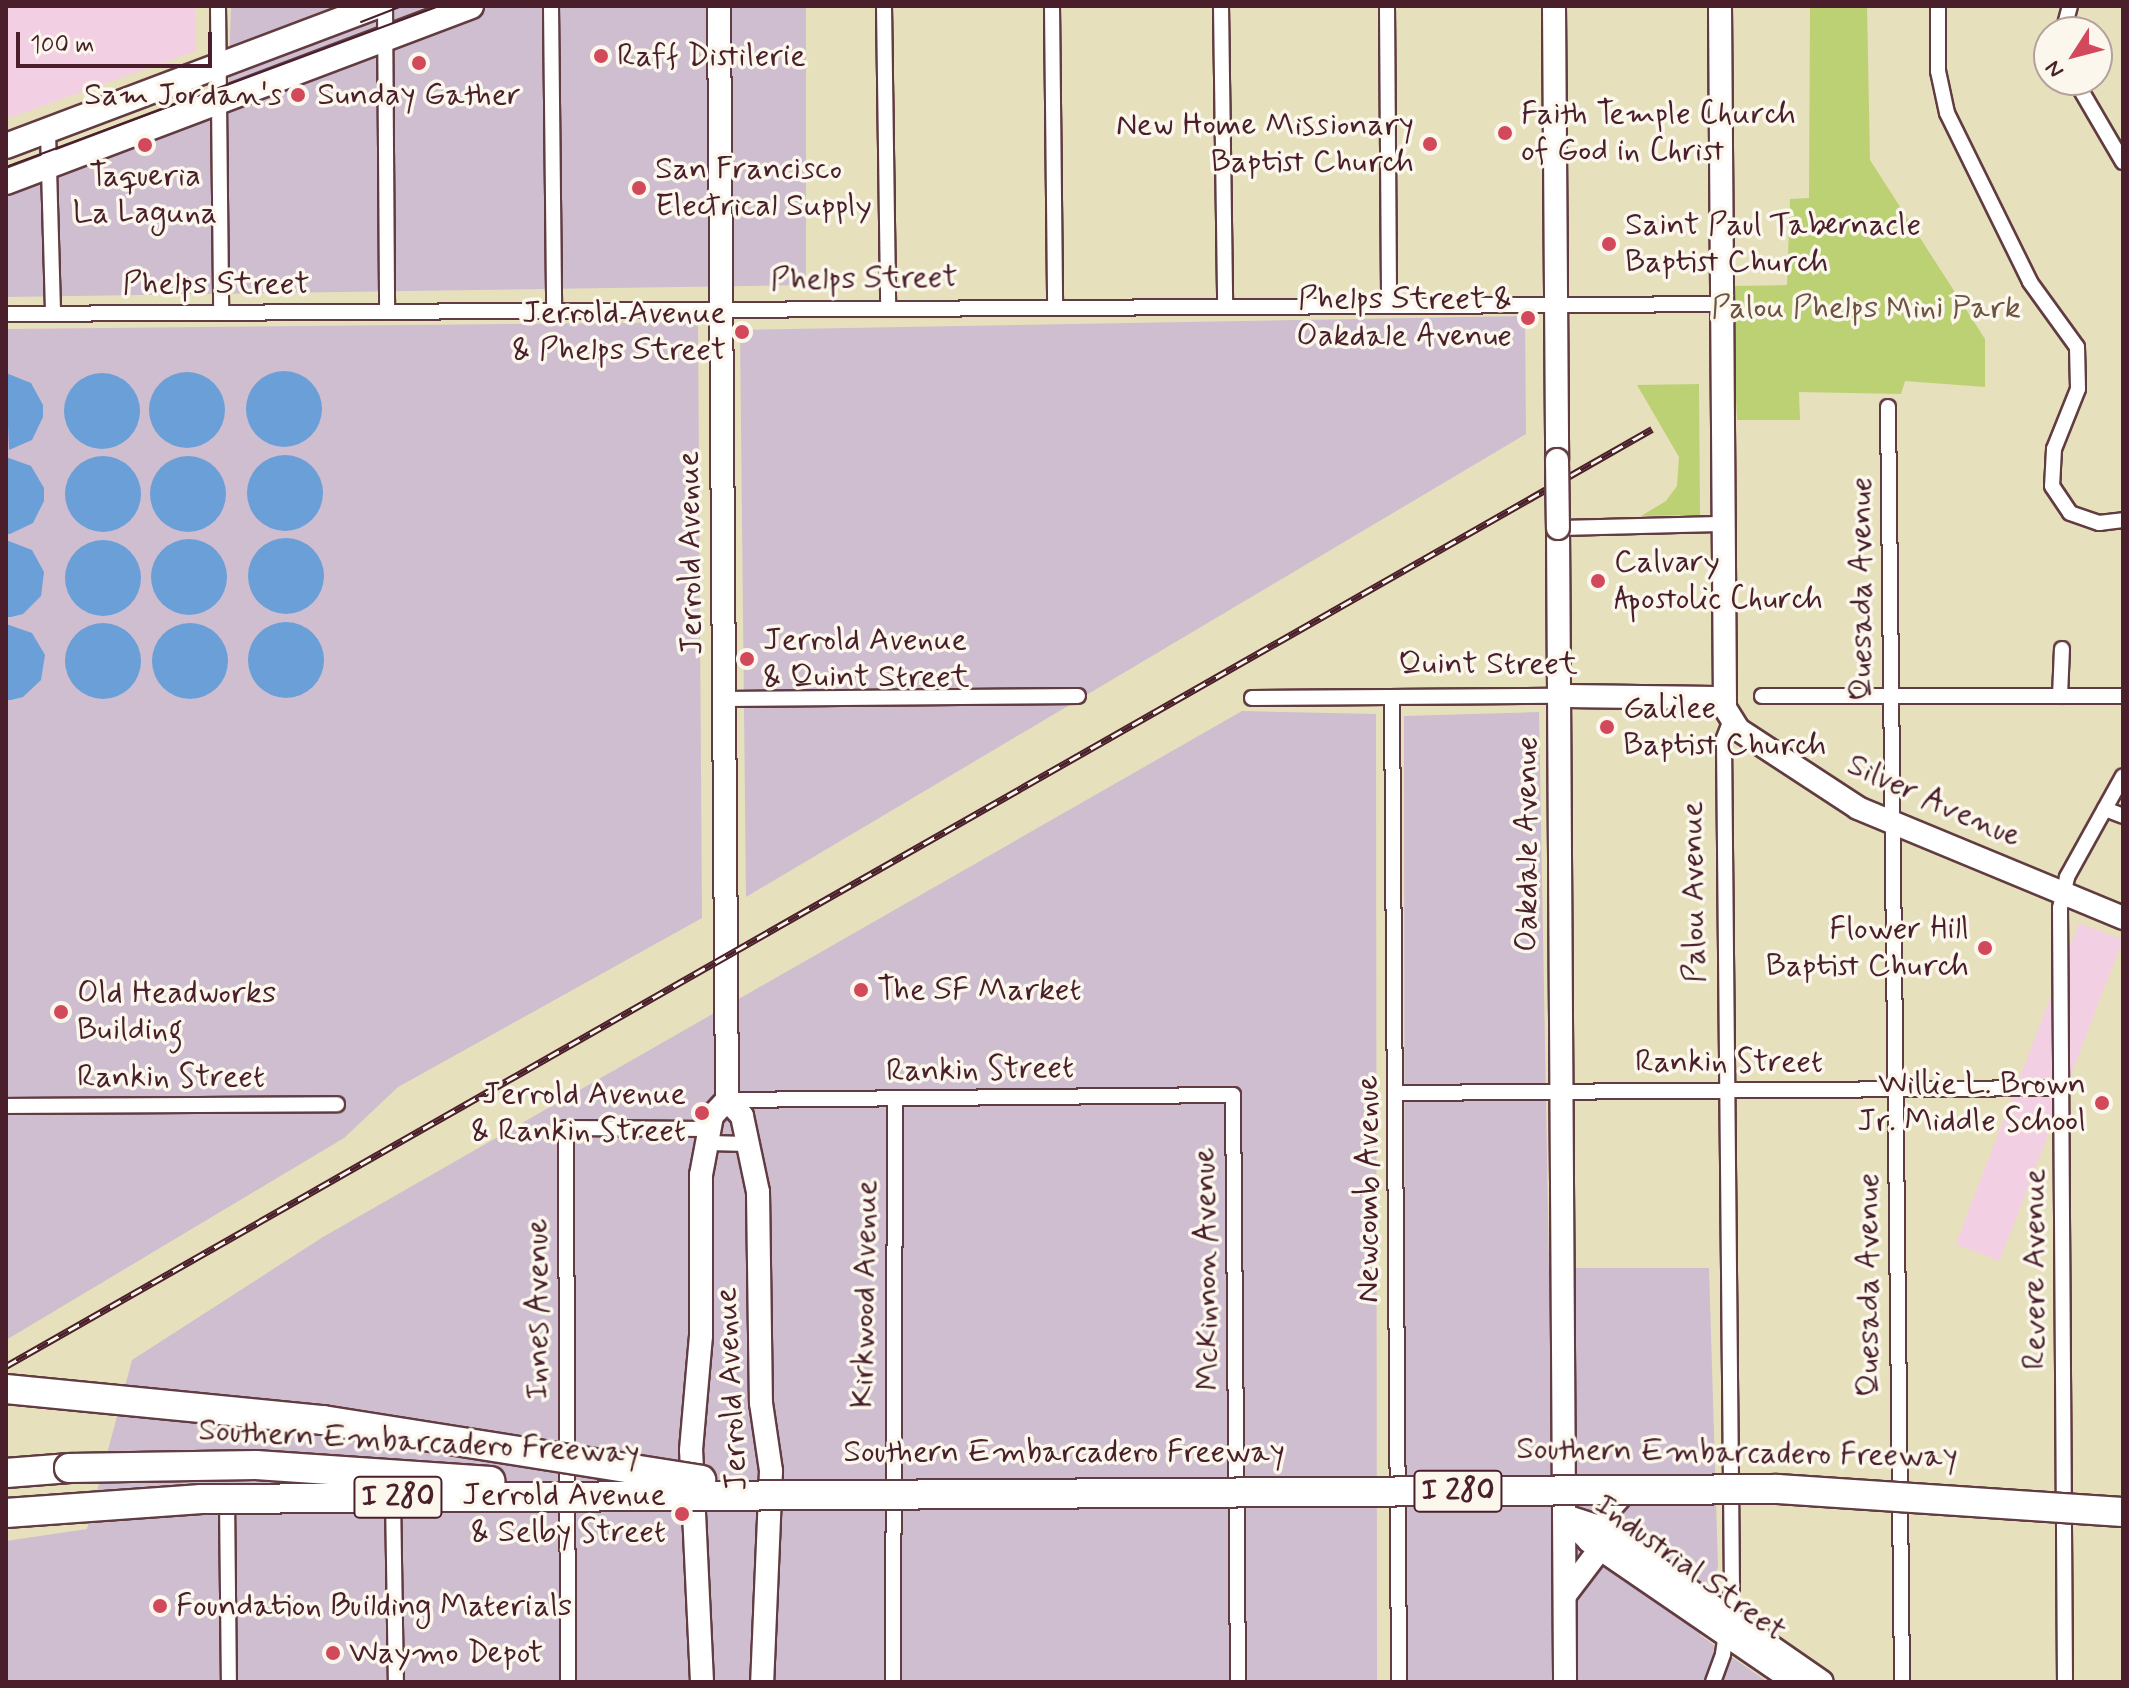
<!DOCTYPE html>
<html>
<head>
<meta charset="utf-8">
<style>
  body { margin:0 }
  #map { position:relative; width:2129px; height:1688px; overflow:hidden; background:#e7e0bd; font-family:Mynerve,sans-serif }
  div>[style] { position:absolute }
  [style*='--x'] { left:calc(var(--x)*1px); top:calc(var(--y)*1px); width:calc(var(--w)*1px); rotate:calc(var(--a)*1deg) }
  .built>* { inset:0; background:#f2cfe2; transform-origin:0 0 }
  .industrial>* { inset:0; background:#cfbdd0 }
  .green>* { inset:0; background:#bcd174 }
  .water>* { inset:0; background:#6b9fd7 }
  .round { border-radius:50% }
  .roads { filter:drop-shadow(2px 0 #623c41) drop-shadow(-2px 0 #623c41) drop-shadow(0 2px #623c41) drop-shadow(0 -2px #623c41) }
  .street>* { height:14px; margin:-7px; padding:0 7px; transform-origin:7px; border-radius:7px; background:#fff }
  .secondary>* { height:22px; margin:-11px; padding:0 11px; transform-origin:11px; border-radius:11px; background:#fff }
  .primary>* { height:24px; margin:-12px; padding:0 12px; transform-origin:12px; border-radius:12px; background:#fff }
  .highway>* { height:28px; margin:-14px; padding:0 14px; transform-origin:14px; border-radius:14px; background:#fff }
  .tram>* { height:2px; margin:-1px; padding:0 1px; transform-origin:1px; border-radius:1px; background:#4a1f2b }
  .rail>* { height:7px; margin-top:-3.5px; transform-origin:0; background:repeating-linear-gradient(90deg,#fbf7ec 0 12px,#4a1f2b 0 24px); box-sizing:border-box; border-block:2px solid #4a1f2b }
  .bridges { filter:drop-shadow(2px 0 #623c41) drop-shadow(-2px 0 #623c41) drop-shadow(0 2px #623c41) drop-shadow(0 -2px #623c41) }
  .secondary-bridge>* { height:22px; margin:-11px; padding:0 11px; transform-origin:11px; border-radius:11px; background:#fff }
  .highway-bridge>* { height:28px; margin:-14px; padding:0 14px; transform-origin:14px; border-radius:14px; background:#fff }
  .dots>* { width:22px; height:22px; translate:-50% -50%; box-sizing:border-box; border:4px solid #fbf7ec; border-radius:50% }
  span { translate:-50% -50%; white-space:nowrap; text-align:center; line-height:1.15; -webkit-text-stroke:7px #fbf7ec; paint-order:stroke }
  .shield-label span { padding:2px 6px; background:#fbf7ec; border:2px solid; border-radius:6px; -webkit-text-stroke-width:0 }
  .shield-label { font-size:30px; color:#4a1f2b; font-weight:700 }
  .poi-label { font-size:32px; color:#4a1f2b }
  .left { translate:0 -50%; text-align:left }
  .right { translate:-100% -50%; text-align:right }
  .street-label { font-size:32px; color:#4a1f2b }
  .park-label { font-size:32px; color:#6c5441 }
  .frame { position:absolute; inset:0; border:8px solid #4a1f2b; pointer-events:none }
  .north { position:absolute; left:2033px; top:16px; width:80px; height:80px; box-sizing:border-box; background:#fbf7ec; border:2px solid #b4a19f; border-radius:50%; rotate:234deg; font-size:22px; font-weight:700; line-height:32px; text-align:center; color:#4a1f2b }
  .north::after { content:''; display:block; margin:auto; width:28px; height:36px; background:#d1495b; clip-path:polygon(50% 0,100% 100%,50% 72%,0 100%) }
  .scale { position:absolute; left:16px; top:32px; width:196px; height:36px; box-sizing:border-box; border:4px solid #4a1f2b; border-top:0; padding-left:10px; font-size:24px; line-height:28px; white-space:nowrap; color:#4a1f2b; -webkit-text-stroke:6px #fbf7ec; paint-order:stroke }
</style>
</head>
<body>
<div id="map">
  <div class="built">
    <div style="clip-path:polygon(6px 6px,195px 6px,196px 51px,6px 119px)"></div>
    <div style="left:2079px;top:923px;width:47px;height:344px;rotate:21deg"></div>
  </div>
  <div class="industrial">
    <div style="clip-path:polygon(231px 6px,806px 6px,806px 285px,6px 297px,6px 193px,228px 100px)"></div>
    <div style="clip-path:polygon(1525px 316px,1526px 434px,746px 897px,740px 330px)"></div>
    <div style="clip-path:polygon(698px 322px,702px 918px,398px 1087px,344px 1138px,6px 1340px,6px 329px)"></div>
    <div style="clip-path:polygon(1242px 711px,1376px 714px,1377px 1682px,6px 1682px,6px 1541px,87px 1529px,132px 1360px,323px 1237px)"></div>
    <div style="clip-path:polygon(1539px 712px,1549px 1268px,1709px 1268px,1718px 1567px,1700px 1635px,1768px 1682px,1405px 1682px,1404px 716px)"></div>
  </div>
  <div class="green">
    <div style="clip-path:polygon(1810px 6px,1867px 6px,1870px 160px,1985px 339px,1985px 387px,1905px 381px,1901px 394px,1799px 392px,1800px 420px,1737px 420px,1731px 286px,1787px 285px,1790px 199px,1809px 198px)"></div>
    <div style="clip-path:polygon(1699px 384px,1700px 515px,1641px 516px,1666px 501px,1677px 486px,1679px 457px,1637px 385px)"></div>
  </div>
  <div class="water">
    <div class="round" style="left:246px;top:371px;width:76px;height:76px"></div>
    <div class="round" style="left:149px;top:372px;width:76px;height:76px"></div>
    <div class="round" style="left:64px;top:373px;width:76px;height:76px"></div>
    <div style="clip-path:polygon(6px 373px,31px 383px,43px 405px,43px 417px,32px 440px,9px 450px)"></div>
    <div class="round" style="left:247px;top:455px;width:76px;height:76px"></div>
    <div class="round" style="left:65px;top:456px;width:76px;height:76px"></div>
    <div class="round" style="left:150px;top:456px;width:76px;height:76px"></div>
    <div style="clip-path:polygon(6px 457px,31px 466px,44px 488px,44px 501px,33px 523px,10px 534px,6px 534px)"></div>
    <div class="round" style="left:248px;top:538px;width:76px;height:76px"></div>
    <div class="round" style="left:151px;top:539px;width:76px;height:76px"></div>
    <div class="round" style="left:65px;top:540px;width:76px;height:76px"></div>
    <div style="clip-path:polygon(6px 540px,32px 550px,44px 572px,41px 596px,23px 614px,11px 617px,6px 617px)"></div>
    <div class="round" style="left:248px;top:622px;width:76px;height:76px"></div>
    <div class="round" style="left:65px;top:623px;width:76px;height:76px"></div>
    <div class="round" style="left:152px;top:623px;width:76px;height:76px"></div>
    <div style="clip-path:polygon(6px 624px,32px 633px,45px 655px,41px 680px,23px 697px,11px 700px,6px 700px)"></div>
  </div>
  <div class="roads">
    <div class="street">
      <div style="--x:218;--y:6;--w:306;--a:89.4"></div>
      <div style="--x:385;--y:6;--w:305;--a:89.6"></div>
      <div style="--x:551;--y:6;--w:303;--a:89.4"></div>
      <div style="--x:884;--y:6;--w:301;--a:89.2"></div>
      <div style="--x:1052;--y:6;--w:299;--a:89.4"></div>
      <div style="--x:1221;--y:6;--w:297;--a:89.2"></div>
      <div style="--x:1387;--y:6;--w:297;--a:89.6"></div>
      <div style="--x:1938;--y:6;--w:65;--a:90"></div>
      <div style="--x:1938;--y:71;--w:43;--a:77.9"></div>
      <div style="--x:1947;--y:113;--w:188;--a:63.8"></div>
      <div style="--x:2030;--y:282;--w:80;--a:54.1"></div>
      <div style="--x:2077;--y:347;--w:42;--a:88.6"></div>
      <div style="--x:2078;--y:389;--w:65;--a:111.8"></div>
      <div style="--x:2054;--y:449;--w:37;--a:93"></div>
      <div style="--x:2052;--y:486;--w:32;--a:56"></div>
      <div style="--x:2070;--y:513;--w:31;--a:19"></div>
      <div style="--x:2099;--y:523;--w:24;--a:-7"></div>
      <div style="--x:2063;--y:32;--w:27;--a:-75"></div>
      <div style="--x:2075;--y:80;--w:95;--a:59.7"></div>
      <div style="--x:48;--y:132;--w:181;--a:88.4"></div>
      <div style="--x:6;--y:314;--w:1717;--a:-0.33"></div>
      <div style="--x:1888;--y:407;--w:1275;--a:89.37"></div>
      <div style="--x:1558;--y:528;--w:164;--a:-1.4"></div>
      <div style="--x:1762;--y:696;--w:361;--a:0"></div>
      <div style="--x:2060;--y:696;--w:47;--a:-87.6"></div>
      <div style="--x:1392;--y:697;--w:985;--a:89.59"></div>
      <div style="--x:1252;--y:698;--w:306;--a:-0.4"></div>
      <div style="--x:724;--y:699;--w:354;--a:-0.5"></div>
      <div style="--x:2105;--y:809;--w:19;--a:21"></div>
      <div style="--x:1396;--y:1093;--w:667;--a:-0.43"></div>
      <div style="--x:727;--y:1100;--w:506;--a:-0.57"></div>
      <div style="--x:1233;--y:1095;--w:587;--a:89.51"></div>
      <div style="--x:6;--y:1106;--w:331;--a:-0.3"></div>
      <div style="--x:707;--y:1143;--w:42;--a:1.4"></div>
      <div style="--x:393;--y:1497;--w:185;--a:89.1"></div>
      <div style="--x:227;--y:1498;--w:184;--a:89.4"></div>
      <div style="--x:568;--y:1682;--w:554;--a:-90.21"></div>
      <div style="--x:566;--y:1128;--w:143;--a:0.4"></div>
      <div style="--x:893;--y:1682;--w:583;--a:-89.8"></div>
      <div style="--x:1713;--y:1682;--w:30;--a:-70"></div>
      <div style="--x:1723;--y:1654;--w:66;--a:-82.1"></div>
      <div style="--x:1732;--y:1589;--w:851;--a:-90.54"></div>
      <div style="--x:1724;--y:738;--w:19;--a:-69"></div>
      <div style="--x:2065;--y:1682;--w:774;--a:-90.37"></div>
      <div style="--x:2060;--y:908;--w:32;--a:-77"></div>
      <div style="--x:2067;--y:877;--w:115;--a:-61"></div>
    </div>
    <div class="secondary">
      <div style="--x:1554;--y:6;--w:454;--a:89.6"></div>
      <div style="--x:1720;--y:6;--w:702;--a:89.59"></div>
      <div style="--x:1725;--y:708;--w:26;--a:58"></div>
      <div style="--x:1739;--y:730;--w:142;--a:33.2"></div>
      <div style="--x:1858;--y:808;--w:287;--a:22.5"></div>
      <div style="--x:1558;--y:528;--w:1154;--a:89.65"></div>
      <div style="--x:1558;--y:696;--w:166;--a:0.7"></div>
      <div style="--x:727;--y:1100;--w:22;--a:47"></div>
      <div style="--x:742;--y:1116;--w:78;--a:78.1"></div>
      <div style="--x:758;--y:1192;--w:211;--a:89.2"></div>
      <div style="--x:761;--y:1403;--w:69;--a:81.6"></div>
      <div style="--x:771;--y:1471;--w:211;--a:92.4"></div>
      <div style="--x:1565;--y:1516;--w:35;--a:18"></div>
      <div style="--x:1598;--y:1527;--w:272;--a:34.7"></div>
      <div style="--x:1569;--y:1520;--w:29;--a:46"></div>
      <div style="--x:1589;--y:1541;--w:250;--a:34.4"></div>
      <div style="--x:1606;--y:1532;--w:25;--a:-79"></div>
      <div style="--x:1611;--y:1507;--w:24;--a:-48"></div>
      <div style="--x:1565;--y:1595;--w:58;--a:-52.7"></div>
      <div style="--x:702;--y:1682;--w:232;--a:-92.7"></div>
      <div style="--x:691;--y:1450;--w:114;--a:-85"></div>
      <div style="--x:701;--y:1336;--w:161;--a:-90"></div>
      <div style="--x:701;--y:1175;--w:60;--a:-79.4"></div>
      <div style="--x:712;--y:1116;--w:22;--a:-47"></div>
      <div style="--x:727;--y:1100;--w:1094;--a:-90.42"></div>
    </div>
    <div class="primary">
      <div style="--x:6;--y:146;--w:397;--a:-20.7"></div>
      <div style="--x:6;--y:182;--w:497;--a:-20.7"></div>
    </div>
    <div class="highway">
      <div style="--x:6;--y:1473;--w:63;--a:-4.5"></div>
    </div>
  </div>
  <div class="tram">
    <div style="--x:361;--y:22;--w:44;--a:-21.3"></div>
    <div style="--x:6;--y:167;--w:462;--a:-20.4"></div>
  </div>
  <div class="rail">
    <div style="--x:6;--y:1366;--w:1894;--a:-29.65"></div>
  </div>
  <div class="bridges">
    <div class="secondary-bridge">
      <div style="--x:1557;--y:460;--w:68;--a:89.2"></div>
    </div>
    <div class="highway-bridge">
      <div style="--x:6;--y:1389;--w:319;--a:5.6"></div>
      <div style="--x:323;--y:1420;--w:383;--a:9"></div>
      <div style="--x:69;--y:1468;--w:187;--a:-0.9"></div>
      <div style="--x:256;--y:1465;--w:235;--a:3.9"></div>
      <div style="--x:6;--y:1513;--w:196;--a:-4.1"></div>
      <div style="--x:202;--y:1499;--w:1575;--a:-0.36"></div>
      <div style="--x:1777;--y:1489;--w:347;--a:3.8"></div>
    </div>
  </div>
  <div class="dots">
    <div style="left:601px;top:56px;background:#d1495b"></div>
    <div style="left:419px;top:63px;background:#d1495b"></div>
    <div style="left:298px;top:95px;background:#d1495b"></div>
    <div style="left:1505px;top:133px;background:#d1495b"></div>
    <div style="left:1430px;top:144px;background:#d1495b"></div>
    <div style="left:145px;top:145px;background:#d1495b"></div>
    <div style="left:639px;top:188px;background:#d1495b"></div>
    <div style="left:1609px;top:244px;background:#d1495b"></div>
    <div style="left:1528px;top:318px;background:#d1495b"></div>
    <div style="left:742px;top:332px;background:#d1495b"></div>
    <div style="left:1598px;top:581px;background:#d1495b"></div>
    <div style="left:747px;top:659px;background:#d1495b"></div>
    <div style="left:1607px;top:727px;background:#d1495b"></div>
    <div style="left:1985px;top:948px;background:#d1495b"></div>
    <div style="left:861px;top:990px;background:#d1495b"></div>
    <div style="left:61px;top:1012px;background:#d1495b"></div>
    <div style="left:2102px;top:1103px;background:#d1495b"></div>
    <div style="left:702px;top:1113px;background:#d1495b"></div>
    <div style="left:682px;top:1514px;background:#d1495b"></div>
    <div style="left:160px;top:1606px;background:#d1495b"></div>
    <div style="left:333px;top:1653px;background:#d1495b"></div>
  </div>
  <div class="shield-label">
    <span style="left:1458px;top:1491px">I 280</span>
    <span style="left:398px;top:1497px">I 280</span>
  </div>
  <div class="poi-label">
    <span class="left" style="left:617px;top:56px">Raff Distilerie</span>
    <span class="right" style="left:282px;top:95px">Sam Jordan's</span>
    <span style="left:419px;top:95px">Sunday Gather</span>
    <span class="left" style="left:1521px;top:133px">Faith Temple Church<br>of God in Christ</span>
    <span class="right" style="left:1414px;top:144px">New Home Missionary<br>Baptist Church</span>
    <span class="left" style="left:655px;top:188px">San Francisco<br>Electrical Supply</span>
    <span style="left:145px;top:195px">Taqueria<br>La Laguna</span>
    <span class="left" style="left:1625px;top:244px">Saint Paul Tabernacle<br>Baptist Church</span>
    <span class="right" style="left:1512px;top:318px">Phelps Street &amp;<br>Oakdale Avenue</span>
    <span class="right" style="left:726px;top:332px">Jerrold Avenue<br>&amp; Phelps Street</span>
    <span class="left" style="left:1614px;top:581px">Calvary<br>Apostolic Church</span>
    <span class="left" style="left:763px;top:659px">Jerrold Avenue<br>&amp; Quint Street</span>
    <span class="left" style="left:1623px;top:727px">Galilee<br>Baptist Church</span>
    <span class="right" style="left:1969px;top:948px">Flower Hill<br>Baptist Church</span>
    <span class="left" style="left:877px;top:990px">The SF Market</span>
    <span class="left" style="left:77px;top:1012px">Old Headworks<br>Building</span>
    <span class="right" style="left:2086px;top:1103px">Willie L. Brown<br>Jr. Middle School</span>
    <span class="right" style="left:686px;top:1113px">Jerrold Avenue<br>&amp; Rankin Street</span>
    <span class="right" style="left:666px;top:1514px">Jerrold Avenue<br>&amp; Selby Street</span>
    <span class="left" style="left:176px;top:1606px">Foundation Building Materials</span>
    <span class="left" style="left:349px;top:1653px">Waymo Depot</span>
  </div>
  <div class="street-label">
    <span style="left:864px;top:279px;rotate:-1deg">Phelps Street</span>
    <span style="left:216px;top:284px">Phelps Street</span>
    <span style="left:691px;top:553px;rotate:-91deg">Jerrold Avenue</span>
    <span style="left:1862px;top:589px;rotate:-90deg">Quesada Avenue</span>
    <span style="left:1488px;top:664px">Quint Street</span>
    <span style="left:1934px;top:801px;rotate:24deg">Silver Avenue</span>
    <span style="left:1527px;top:844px;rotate:-90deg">Oakdale Avenue</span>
    <span style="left:1694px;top:892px;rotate:-91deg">Palou Avenue</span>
    <span style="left:1729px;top:1062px">Rankin Street</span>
    <span style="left:980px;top:1070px;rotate:-1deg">Rankin Street</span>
    <span style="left:171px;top:1077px">Rankin Street</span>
    <span style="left:1368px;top:1189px;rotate:-90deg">Newcomb Avenue</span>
    <span style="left:1207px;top:1269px;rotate:-91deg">McKinnon Avenue</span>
    <span style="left:2035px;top:1269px;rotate:-90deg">Revere Avenue</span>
    <span style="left:1869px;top:1285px;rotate:-90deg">Quesada Avenue</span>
    <span style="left:865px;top:1294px;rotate:-89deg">Kirkwood Avenue</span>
    <span style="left:538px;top:1309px;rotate:-90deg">Innes Avenue</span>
    <span style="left:732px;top:1389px;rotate:-93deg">Jerrold Avenue</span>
    <span style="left:419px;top:1442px;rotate:3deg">Southern Embarcadero Freeway</span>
    <span style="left:1064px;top:1452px">Southern Embarcadero Freeway</span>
    <span style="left:1737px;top:1453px;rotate:1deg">Southern Embarcadero Freeway</span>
    <span style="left:1690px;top:1568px;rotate:36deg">Industrial Street</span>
  </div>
  <div class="park-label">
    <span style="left:1866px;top:308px">Palou Phelps Mini Park</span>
  </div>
  <div class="frame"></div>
  <div class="north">N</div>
  <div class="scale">100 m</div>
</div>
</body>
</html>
